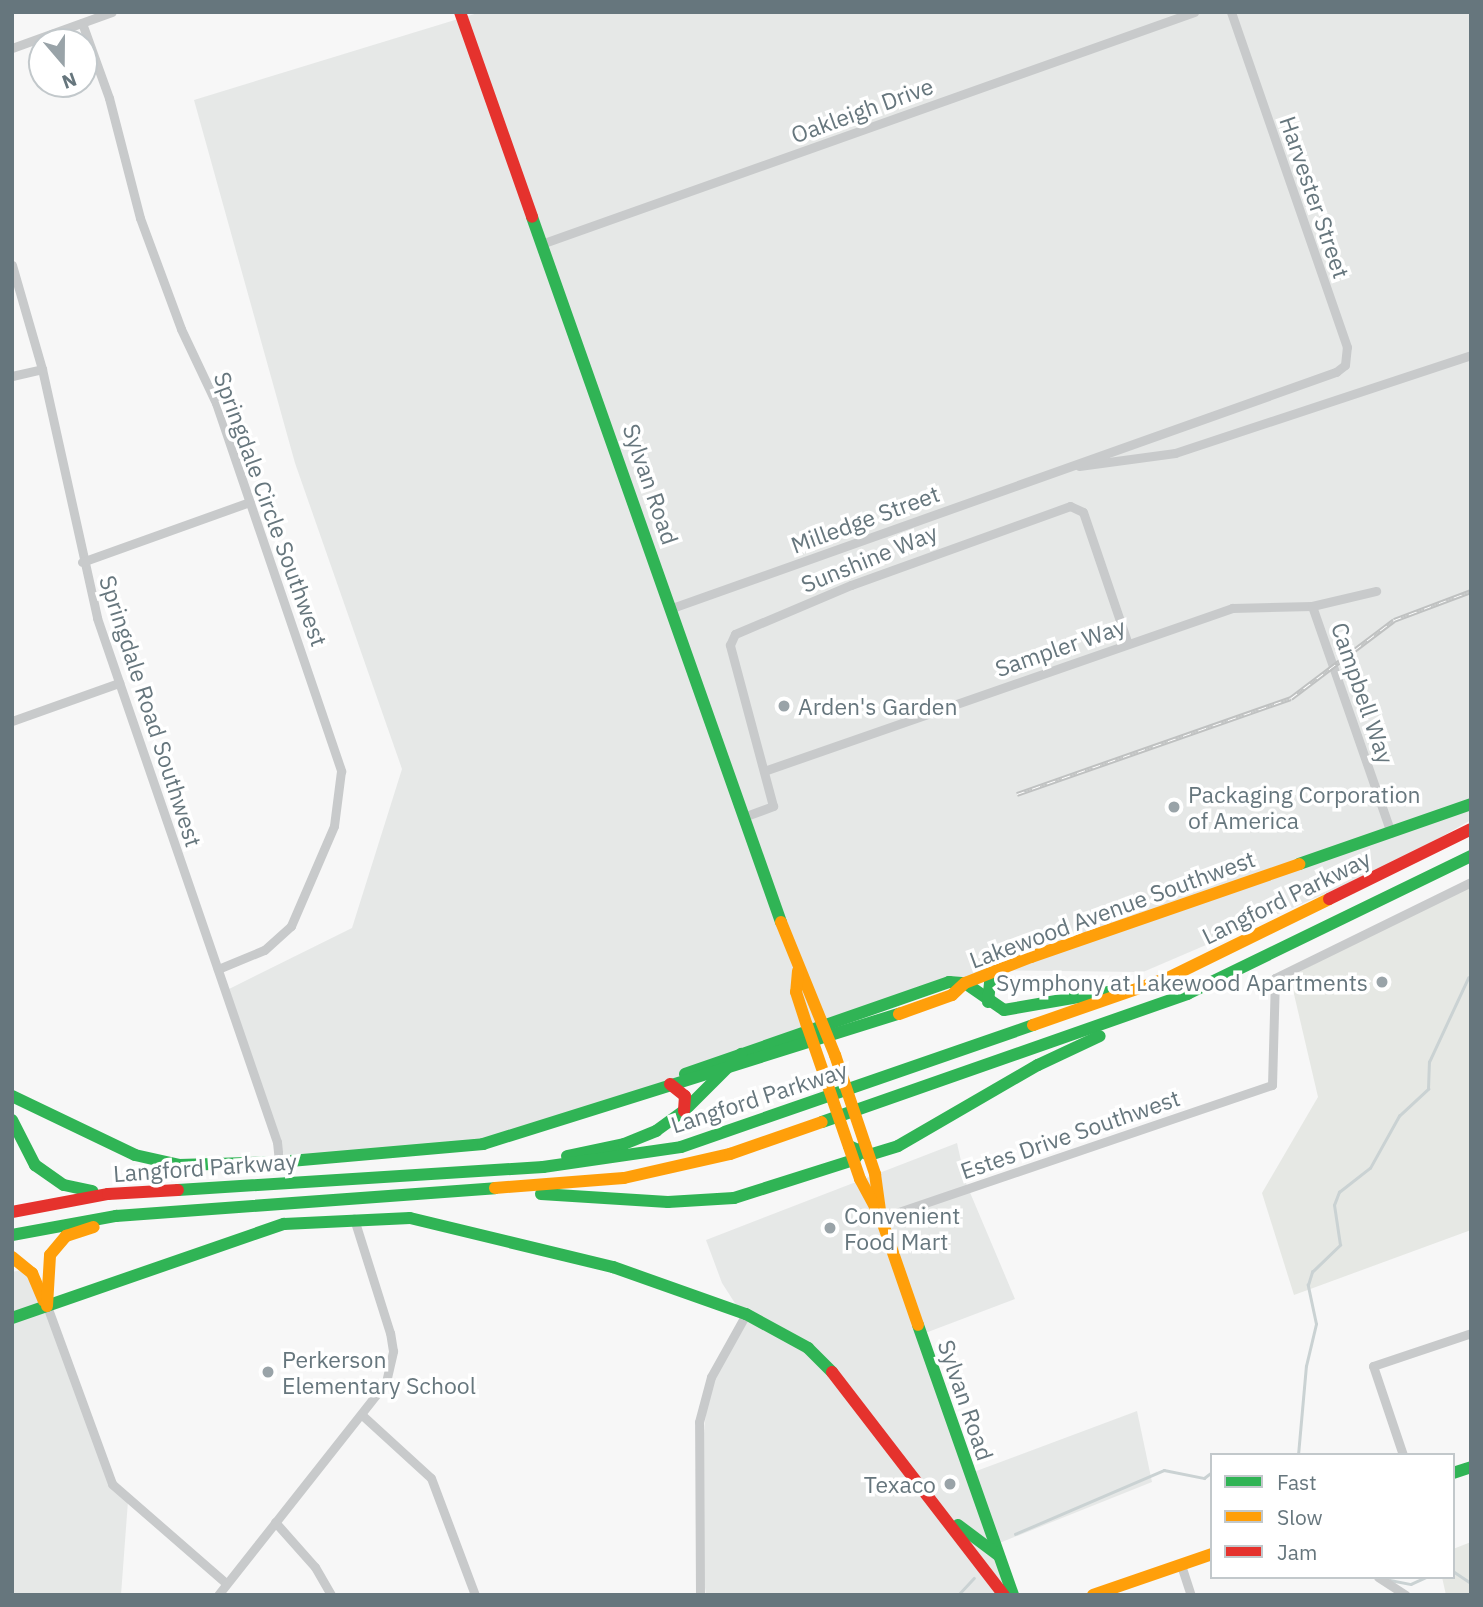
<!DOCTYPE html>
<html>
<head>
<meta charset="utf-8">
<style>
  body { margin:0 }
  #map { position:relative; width:1483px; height:1607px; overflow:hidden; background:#f7f7f7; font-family:"IBM Plex Sans",sans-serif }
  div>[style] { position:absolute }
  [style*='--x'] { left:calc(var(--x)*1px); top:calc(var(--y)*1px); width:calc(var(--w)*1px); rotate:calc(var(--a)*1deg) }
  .built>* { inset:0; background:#e6e8e7 }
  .green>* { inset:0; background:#e6e8e4 }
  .stream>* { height:2.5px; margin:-1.25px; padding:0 1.25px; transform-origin:1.25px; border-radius:1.25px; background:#cad2d3 }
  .street>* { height:9px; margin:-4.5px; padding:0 4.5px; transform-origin:4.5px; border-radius:4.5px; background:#c8cacb }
  .fast>* { height:12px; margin:-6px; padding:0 6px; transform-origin:6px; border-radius:6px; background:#30b455 }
  .slow>* { height:12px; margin:-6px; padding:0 6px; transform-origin:6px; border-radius:6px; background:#ff9f0a }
  .jam>* { height:12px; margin:-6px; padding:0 6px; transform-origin:6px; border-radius:6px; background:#e5322d }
  .rail>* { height:5px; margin-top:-2.5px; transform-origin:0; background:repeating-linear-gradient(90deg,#fff 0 8px,#bfc1c1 0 16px); box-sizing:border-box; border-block:2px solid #bfc1c1 }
  .dots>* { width:19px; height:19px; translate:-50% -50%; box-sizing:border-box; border:4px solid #fff; border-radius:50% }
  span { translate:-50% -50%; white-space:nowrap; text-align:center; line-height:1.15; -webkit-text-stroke:7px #fff; paint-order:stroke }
  .street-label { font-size:23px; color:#66767d }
  .poi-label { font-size:23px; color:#66767d }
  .left { translate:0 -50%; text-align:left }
  .right { translate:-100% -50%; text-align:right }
  .frame { position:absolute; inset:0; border:14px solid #66767d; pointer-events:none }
  .legend { position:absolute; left:1210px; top:1453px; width:245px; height:126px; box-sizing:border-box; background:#fff; border:2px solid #c2c8cb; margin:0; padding:9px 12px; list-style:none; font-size:21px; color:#66767d }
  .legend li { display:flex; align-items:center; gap:14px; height:35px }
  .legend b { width:35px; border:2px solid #c2c8cb }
  .north { position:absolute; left:28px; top:28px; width:70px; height:70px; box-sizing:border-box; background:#fff; border:2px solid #c2c8cb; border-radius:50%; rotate:160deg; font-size:19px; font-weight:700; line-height:28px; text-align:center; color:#66767d }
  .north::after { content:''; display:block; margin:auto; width:24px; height:32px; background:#99a3a8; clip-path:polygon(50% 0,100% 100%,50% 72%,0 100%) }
</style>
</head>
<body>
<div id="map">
  <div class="built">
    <div style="clip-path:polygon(481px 12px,1471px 12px,1471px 820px,1390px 866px,1143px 972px,986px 970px,468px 1149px,284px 1155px,229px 989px,352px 928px,402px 769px,295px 463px,194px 100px)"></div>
    <div style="clip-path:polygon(957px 1143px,966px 1183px,1015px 1299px,920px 1335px,971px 1473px,1137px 1411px,1152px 1482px,997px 1544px,1015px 1595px,706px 1595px,696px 1519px,708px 1390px,747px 1322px,722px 1283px,706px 1240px)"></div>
    <div style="clip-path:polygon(31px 1268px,99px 1452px,128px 1501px,121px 1595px,12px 1595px,12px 1272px)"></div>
  </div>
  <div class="green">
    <div style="clip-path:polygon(1471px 879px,1471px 1230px,1294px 1295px,1262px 1193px,1318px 1097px,1290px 977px)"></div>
    <div style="clip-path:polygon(1471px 1542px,1471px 1595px,1446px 1595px,1442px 1577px,1453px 1577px,1453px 1549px)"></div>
  </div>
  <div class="stream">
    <div style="--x:1298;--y:1455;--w:89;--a:-84.9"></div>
    <div style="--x:1306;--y:1366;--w:43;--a:-76.6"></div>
    <div style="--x:1316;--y:1324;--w:40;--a:-102"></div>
    <div style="--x:1308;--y:1285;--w:14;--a:-73"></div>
    <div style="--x:1312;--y:1272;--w:39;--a:-44"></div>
    <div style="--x:1340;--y:1245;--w:40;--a:-98.5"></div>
    <div style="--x:1334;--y:1205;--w:14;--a:-69"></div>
    <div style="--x:1339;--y:1192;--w:39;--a:-38"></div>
    <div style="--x:1370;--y:1168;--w:60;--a:-60.9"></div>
    <div style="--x:1399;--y:1116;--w:40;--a:-43"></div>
    <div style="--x:1428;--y:1089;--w:27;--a:-88"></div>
    <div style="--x:1429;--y:1062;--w:93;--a:-65.1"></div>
    <div style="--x:1015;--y:1534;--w:162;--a:-23.2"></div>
    <div style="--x:1164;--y:1470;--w:41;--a:11.3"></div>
    <div style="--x:1204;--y:1478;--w:10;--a:-37"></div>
    <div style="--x:1453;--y:1571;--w:22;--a:34"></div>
    <div style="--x:1390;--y:1580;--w:21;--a:11"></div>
    <div style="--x:1411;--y:1584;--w:17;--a:-25"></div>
    <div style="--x:958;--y:1595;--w:23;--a:-47"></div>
  </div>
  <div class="street">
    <div style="--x:82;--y:23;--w:80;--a:70.2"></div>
    <div style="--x:109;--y:98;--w:124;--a:75.5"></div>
    <div style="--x:140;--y:218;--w:118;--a:69.7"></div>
    <div style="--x:181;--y:329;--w:82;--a:64.7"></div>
    <div style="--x:216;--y:403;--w:389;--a:71.2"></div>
    <div style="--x:341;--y:771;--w:55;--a:97.3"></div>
    <div style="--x:334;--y:826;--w:109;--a:113.3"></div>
    <div style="--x:291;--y:926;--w:36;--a:138"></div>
    <div style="--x:264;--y:950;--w:50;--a:157.6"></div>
    <div style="--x:12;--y:48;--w:106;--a:-19.8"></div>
    <div style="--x:544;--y:243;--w:690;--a:-19.56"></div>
    <div style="--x:12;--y:265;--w:108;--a:73.9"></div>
    <div style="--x:42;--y:369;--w:255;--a:77.5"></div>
    <div style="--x:97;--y:618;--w:554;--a:71.04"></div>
    <div style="--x:277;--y:1142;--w:20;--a:84"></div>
    <div style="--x:12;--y:376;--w:31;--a:-13"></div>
    <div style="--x:1079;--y:466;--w:97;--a:-7.7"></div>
    <div style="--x:1175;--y:453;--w:312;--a:-18.3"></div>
    <div style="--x:82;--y:562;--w:178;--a:-19.7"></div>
    <div style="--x:1312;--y:606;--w:240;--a:70.8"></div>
    <div style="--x:672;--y:608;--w:705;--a:-19.57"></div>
    <div style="--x:1336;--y:372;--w:11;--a:-38"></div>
    <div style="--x:1345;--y:365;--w:18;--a:-84"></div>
    <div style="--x:1347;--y:347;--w:355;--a:-109.1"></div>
    <div style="--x:12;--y:721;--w:114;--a:-19.6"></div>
    <div style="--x:764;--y:771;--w:496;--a:-19.2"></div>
    <div style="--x:1232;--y:608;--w:80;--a:-1.4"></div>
    <div style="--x:1312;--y:606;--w:66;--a:-13.2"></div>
    <div style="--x:746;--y:816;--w:29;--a:-20"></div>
    <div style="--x:773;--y:806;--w:167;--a:-105"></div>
    <div style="--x:730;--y:645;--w:12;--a:-66"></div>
    <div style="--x:735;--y:634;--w:126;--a:-22.9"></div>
    <div style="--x:851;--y:585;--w:233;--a:-19.8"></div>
    <div style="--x:1070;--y:506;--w:14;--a:25"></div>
    <div style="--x:1083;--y:512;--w:139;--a:71.2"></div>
    <div style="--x:881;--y:1218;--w:413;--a:-18.8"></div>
    <div style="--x:1272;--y:1085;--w:107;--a:-88.4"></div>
    <div style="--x:1275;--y:978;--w:218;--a:-26.1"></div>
    <div style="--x:47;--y:1306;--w:189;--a:69.9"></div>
    <div style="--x:112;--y:1484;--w:151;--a:41"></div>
    <div style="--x:362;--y:1415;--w:93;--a:42.4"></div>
    <div style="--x:431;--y:1478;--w:125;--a:69.4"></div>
    <div style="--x:1403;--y:1455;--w:94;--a:-108.6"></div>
    <div style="--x:1373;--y:1366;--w:103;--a:-18.6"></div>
    <div style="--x:275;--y:1522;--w:60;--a:48.4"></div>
    <div style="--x:315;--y:1567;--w:32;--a:60"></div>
    <div style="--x:1181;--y:1565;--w:32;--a:72"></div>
    <div style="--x:1378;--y:1577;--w:33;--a:33"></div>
    <div style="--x:218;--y:1595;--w:271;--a:-51.7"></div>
    <div style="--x:386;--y:1382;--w:32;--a:-77"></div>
    <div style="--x:393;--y:1351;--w:18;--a:-99"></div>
    <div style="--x:390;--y:1333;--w:120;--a:-107.5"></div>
    <div style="--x:700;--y:1595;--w:173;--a:-90.3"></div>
    <div style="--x:699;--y:1422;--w:47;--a:-75.1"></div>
    <div style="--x:711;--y:1377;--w:72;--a:-60.9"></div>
  </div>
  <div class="fast">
    <div style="--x:532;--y:217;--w:748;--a:70.55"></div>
    <div style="--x:1299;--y:864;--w:182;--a:-19.2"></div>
    <div style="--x:965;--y:983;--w:47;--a:34.7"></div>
    <div style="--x:1004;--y:1010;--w:106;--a:-9.8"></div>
    <div style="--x:988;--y:1002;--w:28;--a:-84"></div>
    <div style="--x:685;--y:1074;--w:280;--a:-19.2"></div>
    <div style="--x:949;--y:982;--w:16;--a:4"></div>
    <div style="--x:12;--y:1096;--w:136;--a:25.6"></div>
    <div style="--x:135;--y:1155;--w:45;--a:12.8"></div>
    <div style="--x:179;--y:1165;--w:100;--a:-1.7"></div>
    <div style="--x:279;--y:1162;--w:205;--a:-5"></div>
    <div style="--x:483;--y:1144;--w:436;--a:-17.4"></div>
    <div style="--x:12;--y:1120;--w:51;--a:62.9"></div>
    <div style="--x:35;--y:1165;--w:35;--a:35"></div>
    <div style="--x:64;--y:1185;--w:29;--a:12"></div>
    <div style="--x:822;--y:1122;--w:387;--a:-19.3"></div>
    <div style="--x:1187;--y:994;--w:316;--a:-25.9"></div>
    <div style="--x:849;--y:1146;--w:22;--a:24"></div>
    <div style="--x:869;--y:1155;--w:30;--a:-17"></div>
    <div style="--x:898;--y:1146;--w:162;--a:-30.1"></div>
    <div style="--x:1038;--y:1065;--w:68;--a:-25.1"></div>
    <div style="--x:567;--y:1156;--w:58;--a:-11.9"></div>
    <div style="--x:624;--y:1144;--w:35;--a:-22"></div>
    <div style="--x:656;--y:1131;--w:34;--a:-36"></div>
    <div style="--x:684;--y:1111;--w:81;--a:-45"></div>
    <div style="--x:178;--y:1190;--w:366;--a:-3.6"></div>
    <div style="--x:543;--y:1167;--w:139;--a:-8.2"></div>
    <div style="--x:681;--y:1147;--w:373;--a:-19.1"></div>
    <div style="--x:541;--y:1194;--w:127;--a:3.6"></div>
    <div style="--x:668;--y:1202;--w:66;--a:-3.5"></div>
    <div style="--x:734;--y:1198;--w:126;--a:-17.6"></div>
    <div style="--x:854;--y:1160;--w:19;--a:-55"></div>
    <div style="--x:12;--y:1235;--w:106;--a:-10.4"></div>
    <div style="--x:116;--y:1216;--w:380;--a:-4.2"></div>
    <div style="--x:12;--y:1318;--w:288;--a:-19.1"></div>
    <div style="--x:284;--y:1224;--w:126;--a:-2.7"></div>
    <div style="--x:410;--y:1218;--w:209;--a:13.6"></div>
    <div style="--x:613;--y:1267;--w:141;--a:19.5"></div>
    <div style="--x:746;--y:1314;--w:71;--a:28.7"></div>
    <div style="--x:808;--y:1348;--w:34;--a:45"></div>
    <div style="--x:918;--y:1325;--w:286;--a:70.6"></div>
    <div style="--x:1453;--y:1473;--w:19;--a:-18"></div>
    <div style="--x:958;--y:1525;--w:50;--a:36.9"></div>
  </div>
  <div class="slow">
    <div style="--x:781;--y:922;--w:144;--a:67.9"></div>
    <div style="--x:835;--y:1055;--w:126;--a:71.4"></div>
    <div style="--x:875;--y:1174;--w:44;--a:82.2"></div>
    <div style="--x:798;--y:971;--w:21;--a:95"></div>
    <div style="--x:796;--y:992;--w:35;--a:72"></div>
    <div style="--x:807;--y:1025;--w:163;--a:71"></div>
    <div style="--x:860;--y:1179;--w:44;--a:61.7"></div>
    <div style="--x:881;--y:1218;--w:113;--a:70.9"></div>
    <div style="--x:899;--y:1014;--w:56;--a:-19.7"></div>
    <div style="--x:952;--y:995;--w:18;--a:-43"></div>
    <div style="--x:965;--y:983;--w:71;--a:-21.5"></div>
    <div style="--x:1031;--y:957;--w:284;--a:-19.1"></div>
    <div style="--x:1033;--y:1025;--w:143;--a:-19.2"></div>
    <div style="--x:1168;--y:978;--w:179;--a:-26.1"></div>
    <div style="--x:495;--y:1188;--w:129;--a:-4.4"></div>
    <div style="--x:624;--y:1178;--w:109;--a:-12.8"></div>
    <div style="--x:730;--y:1154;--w:97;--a:-19.2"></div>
    <div style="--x:12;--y:1257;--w:26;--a:39"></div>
    <div style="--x:32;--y:1273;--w:30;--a:67"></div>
    <div style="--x:47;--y:1306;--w:51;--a:-86.6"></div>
    <div style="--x:50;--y:1255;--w:25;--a:-50"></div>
    <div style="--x:66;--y:1236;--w:29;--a:-18"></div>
    <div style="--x:1093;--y:1595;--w:126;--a:-19"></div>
  </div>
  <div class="jam">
    <div style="--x:460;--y:12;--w:217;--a:70.6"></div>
    <div style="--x:1329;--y:899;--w:158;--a:-26.2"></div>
    <div style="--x:670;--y:1084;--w:19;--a:39"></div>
    <div style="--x:685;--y:1096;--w:15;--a:94"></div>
    <div style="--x:12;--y:1212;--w:98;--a:-10.6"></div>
    <div style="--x:108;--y:1194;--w:70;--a:-3.3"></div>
    <div style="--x:832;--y:1372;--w:282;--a:52.4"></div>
  </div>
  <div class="rail">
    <div style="--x:1017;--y:794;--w:290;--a:-19.3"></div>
    <div style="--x:1291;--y:698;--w:129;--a:-37.1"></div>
    <div style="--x:1394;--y:620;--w:82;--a:-20.6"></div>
  </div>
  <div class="dots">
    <div style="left:784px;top:706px;background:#99a3a8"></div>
    <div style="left:1174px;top:807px;background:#99a3a8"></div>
    <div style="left:1382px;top:982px;background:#99a3a8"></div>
    <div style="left:830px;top:1228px;background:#99a3a8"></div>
    <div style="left:268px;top:1372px;background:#99a3a8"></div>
    <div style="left:950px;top:1484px;background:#99a3a8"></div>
  </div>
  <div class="street-label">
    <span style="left:862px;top:110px;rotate:-20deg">Oakleigh Drive</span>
    <span style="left:1315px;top:197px;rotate:71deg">Harvester Street</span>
    <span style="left:651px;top:484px;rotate:71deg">Sylvan Road</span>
    <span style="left:271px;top:509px;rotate:70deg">Springdale Circle Southwest</span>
    <span style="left:865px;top:519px;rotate:-20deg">Milledge Street</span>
    <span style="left:869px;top:558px;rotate:-22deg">Sunshine Way</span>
    <span style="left:1060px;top:647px;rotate:-19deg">Sampler Way</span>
    <span style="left:1363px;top:693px;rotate:71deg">Campbell Way</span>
    <span style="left:151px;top:711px;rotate:72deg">Springdale Road Southwest</span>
    <span style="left:1286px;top:897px;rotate:-26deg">Langford Parkway</span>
    <span style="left:1112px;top:909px;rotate:-20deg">Lakewood Avenue Southwest</span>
    <span style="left:759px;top:1097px;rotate:-18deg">Langford Parkway</span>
    <span style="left:1070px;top:1134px;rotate:-19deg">Estes Drive Southwest</span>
    <span style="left:205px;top:1167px;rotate:-4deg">Langford Parkway</span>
    <span style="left:966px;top:1400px;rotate:71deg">Sylvan Road</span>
  </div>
  <div class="poi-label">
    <span class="left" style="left:798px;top:706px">Arden's Garden</span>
    <span class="left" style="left:1188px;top:807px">Packaging Corporation<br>of America</span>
    <span class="right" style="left:1368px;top:982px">Symphony at Lakewood Apartments</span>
    <span class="left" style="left:844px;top:1228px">Convenient<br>Food Mart</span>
    <span class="left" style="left:282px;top:1372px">Perkerson<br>Elementary School</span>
    <span class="right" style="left:936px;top:1484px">Texaco</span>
  </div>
  <div class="frame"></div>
  <ul class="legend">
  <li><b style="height:9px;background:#30b455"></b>Fast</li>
  <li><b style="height:9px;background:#ff9f0a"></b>Slow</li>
  <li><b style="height:9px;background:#e5322d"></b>Jam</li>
  </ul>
  <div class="north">N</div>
</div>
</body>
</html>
